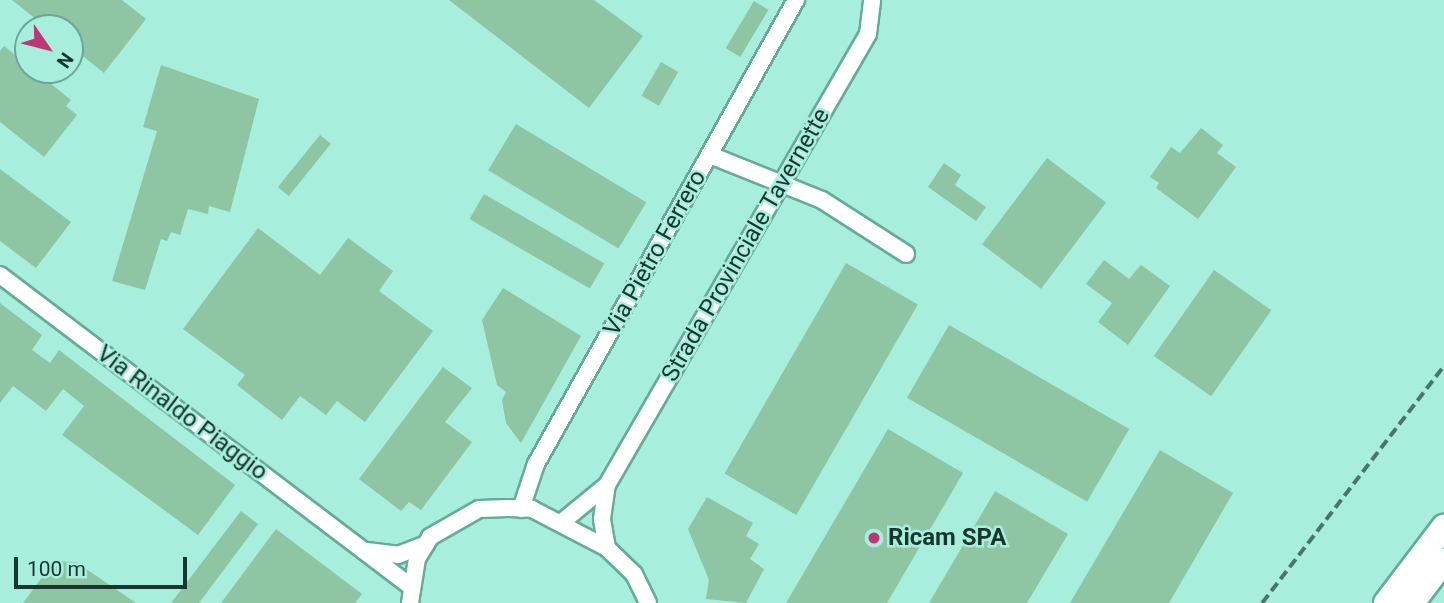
<!DOCTYPE html>
<html>
<head>
<meta charset="utf-8">
<style>
  body { margin:0 }
  #map { position:relative; width:1444px; height:603px; overflow:hidden; background:#a7efdc; font-family:Roboto,sans-serif }
  div>[style] { position:absolute }
  [style*='--x'] { left:calc(var(--x)*1px); top:calc(var(--y)*1px); width:calc(var(--w)*1px); rotate:calc(var(--a)*1deg) }
  .building>* { inset:0; background:#8ec5a2; transform-origin:0 0 }
  .roads { filter:drop-shadow(2px 0 #65ab9a) drop-shadow(-2px 0 #65ab9a) drop-shadow(0 2px #65ab9a) drop-shadow(0 -2px #65ab9a) }
  .minor>* { height:16px; margin:-8px; padding:0 8px; transform-origin:8px; border-radius:8px; background:#fff }
  .highway>* { height:24px; margin:-12px; padding:0 12px; transform-origin:12px; border-radius:12px; background:#fff }
  .rail>* { height:3.5px; margin-top:-1.75px; transform-origin:0; background:repeating-linear-gradient(90deg,#49756a 0 10px,transparent 0 15px) }
  .dots>* { width:19px; height:19px; translate:-50% -50%; box-sizing:border-box; border:4px solid #a7efdc; border-radius:50% }
  span { translate:-50% -50%; white-space:nowrap; text-align:center; line-height:1.15; -webkit-text-stroke:5px #a7efdc; paint-order:stroke }
  .street-label { font-size:24px; color:#18362f }
  .poi-label { font-size:24px; color:#18362f; font-weight:700 }
  .left { translate:0 -50%; text-align:left }
  .north { position:absolute; left:14px; top:14px; width:70px; height:70px; box-sizing:border-box; background:#a7efdc; border:2px solid #6ea597; border-radius:50%; rotate:125deg; font-size:19px; font-weight:700; line-height:28px; text-align:center; color:#18362f }
  .north::after { content:''; display:block; margin:auto; width:24px; height:32px; background:#be3675; clip-path:polygon(50% 0,100% 100%,50% 72%,0 100%) }
  .scale { position:absolute; left:14px; top:557px; width:173px; height:32px; box-sizing:border-box; border:4px solid #18362f; border-top:0; padding-left:9px; font-size:21px; line-height:24px; white-space:nowrap; color:#18362f; -webkit-text-stroke:5px #a7efdc; paint-order:stroke }
</style>
</head>
<body>
<div id="map">
  <div class="building">
    <div style="clip-path:polygon(12px 0,122px 0,146px 19px,104px 73px,70px 46px,70px 28px,47px 28px)"></div>
    <div style="clip-path:polygon(449px 0,594px 0,643px 36px,589px 108px)"></div>
    <div style="left:754px;top:1px;width:17px;height:55px;rotate:31deg"></div>
    <div style="clip-path:polygon(4px 46px,71px 100px,66px 106px,77px 115px,44px 157px,0 122px,0 51px)"></div>
    <div style="left:661px;top:62px;width:20px;height:39px;rotate:30deg"></div>
    <div style="clip-path:polygon(161px 65px,259px 99px,230px 212px,209px 206px,208px 214px,188px 209px,180px 235px,171px 232px,167px 241px,161px 239px,145px 290px,112px 281px,157px 131px,143px 127px)"></div>
    <div style="left:516px;top:124px;width:152px;height:54px;rotate:31deg"></div>
    <div style="clip-path:polygon(1201px 128px,1223px 145px,1217px 153px,1236px 167px,1198px 219px,1156px 188px,1159px 183px,1150px 177px,1171px 147px,1180px 153px)"></div>
    <div style="left:320px;top:135px;width:14px;height:67px;rotate:39deg"></div>
    <div style="left:1047px;top:158px;width:74px;height:108px;rotate:37deg"></div>
    <div style="clip-path:polygon(944px 163px,961px 175px,955px 185px,986px 207px,976px 221px,928px 187px)"></div>
    <div style="clip-path:polygon(0 169px,71px 222px,36px 268px,0 241px)"></div>
    <div style="left:484px;top:194px;width:139px;height:29px;rotate:30deg"></div>
    <div style="clip-path:polygon(258px 228px,320px 275px,348px 238px,393px 271px,379px 291px,433px 331px,365px 422px,337px 401px,326px 415px,300px 396px,282px 420px,237px 385px,245px 375px,183px 329px)"></div>
    <div style="clip-path:polygon(1104px 260px,1129px 279px,1141px 265px,1170px 286px,1128px 345px,1098px 322px,1112px 303px,1086px 284px)"></div>
    <div style="left:846px;top:263px;width:83px;height:243px;rotate:30deg"></div>
    <div style="left:1214px;top:270px;width:70px;height:105px;rotate:35deg"></div>
    <div style="clip-path:polygon(503px 288px,581px 336px,521px 443px,506px 423px,502px 400px,506px 392px,497px 385px,482px 320px)"></div>
    <div style="clip-path:polygon(0 303px,42px 335px,32px 350px,50px 363px,59px 350px,235px 485px,198px 535px,62px 435px,84px 406px,63px 389px,46px 411px,13px 386px,0 403px)"></div>
    <div style="left:949px;top:325px;width:208px;height:84px;rotate:30deg"></div>
    <div style="clip-path:polygon(443px 367px,472px 388px,445px 422px,472px 442px,421px 510px,409px 502px,401px 511px,359px 479px)"></div>
    <div style="clip-path:polygon(888px 429px,963px 473px,887px 603px,786px 603px)"></div>
    <div style="clip-path:polygon(1160px 450px,1233px 493px,1169px 603px,1070px 603px)"></div>
    <div style="clip-path:polygon(995px 491px,1068px 534px,1027px 603px,929px 603px)"></div>
    <div style="clip-path:polygon(707px 497px,753px 523px,746px 536px,759px 544px,750px 559px,764px 569px,746px 603px,706px 599px,709px 580px,688px 529px)"></div>
    <div style="clip-path:polygon(241px 511px,258px 524px,199px 603px,171px 603px)"></div>
    <div style="clip-path:polygon(276px 529px,362px 594px,355px 603px,221px 603px)"></div>
    <div style="clip-path:polygon(54px 561px,76px 562px,136px 603px,23px 603px)"></div>
  </div>
  <div class="roads">
    <div class="minor">
      <div style="--x:710;--y:155;--w:121;--a:21.9"></div>
      <div style="--x:822;--y:200;--w:100;--a:32.7"></div>
      <div style="--x:0;--y:275;--w:515;--a:37.18"></div>
      <div style="--x:521;--y:509;--w:47;--a:-71.6"></div>
      <div style="--x:536;--y:464;--w:532;--a:-60.74"></div>
      <div style="--x:562;--y:522;--w:58;--a:-39.4"></div>
      <div style="--x:607;--y:485;--w:521;--a:-59.94"></div>
      <div style="--x:868;--y:34;--w:34;--a:-83"></div>
      <div style="--x:607;--y:548;--w:29;--a:-100"></div>
      <div style="--x:602;--y:519;--w:34;--a:-82"></div>
      <div style="--x:367;--y:551;--w:31;--a:7"></div>
      <div style="--x:398;--y:555;--w:30;--a:-21"></div>
      <div style="--x:410;--y:603;--w:45;--a:-81"></div>
      <div style="--x:417;--y:559;--w:26;--a:-59"></div>
      <div style="--x:430;--y:537;--w:56;--a:-29.7"></div>
      <div style="--x:479;--y:509;--w:29;--a:-2"></div>
      <div style="--x:508;--y:508;--w:24;--a:2"></div>
      <div style="--x:532;--y:509;--w:85;--a:27.5"></div>
      <div style="--x:607;--y:548;--w:37;--a:44"></div>
      <div style="--x:634;--y:574;--w:32;--a:64"></div>
    </div>
    <div class="highway">
      <div style="--x:1386;--y:603;--w:96;--a:-52.7"></div>
      <div style="--x:1412;--y:603;--w:53;--a:-52.7"></div>
    </div>
  </div>
  <div class="rail">
    <div style="--x:1262;--y:603;--w:299;--a:-52.5"></div>
  </div>
  <div class="dots">
    <div style="left:874px;top:538px;background:#be3675"></div>
  </div>
  <div class="street-label">
    <span style="left:746px;top:245px;rotate:-60deg">Strada Provinciale Tavernette</span>
    <span style="left:655px;top:253px;rotate:-61deg">Via Pietro Ferrero</span>
    <span style="left:182px;top:413px;rotate:37deg">Via Rinaldo Piaggio</span>
  </div>
  <div class="poi-label">
    <span class="left" style="left:888px;top:538px">Ricam SPA</span>
  </div>
  <div class="north">N</div>
  <div class="scale">100 m</div>
</div>
</body>
</html>
